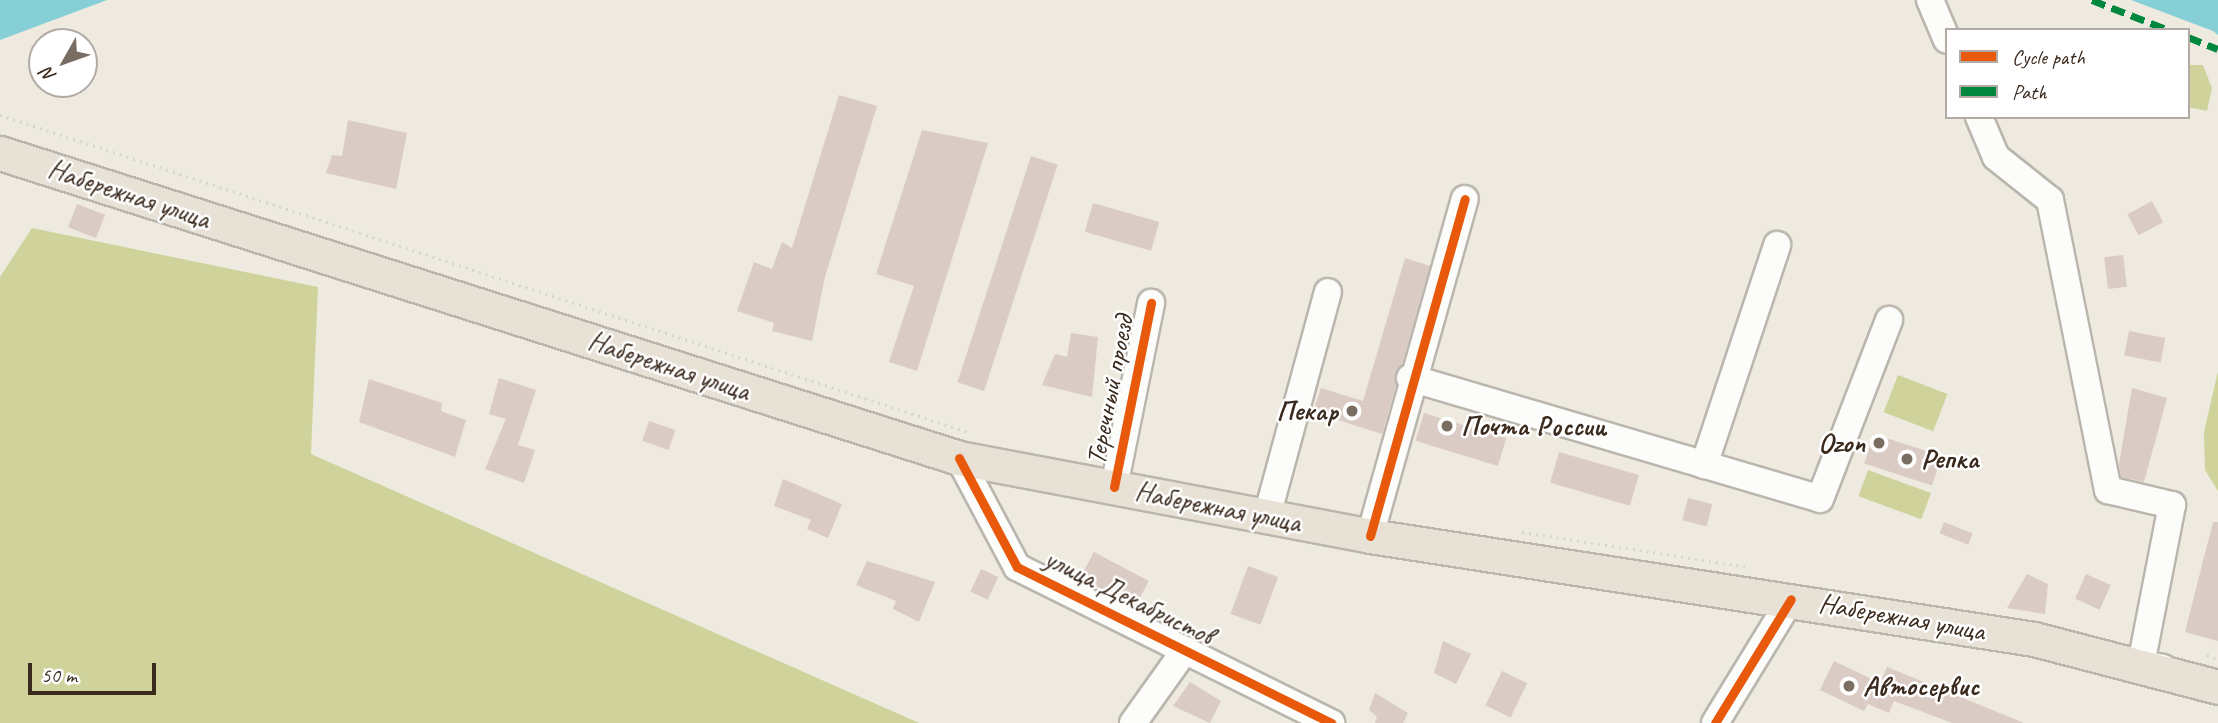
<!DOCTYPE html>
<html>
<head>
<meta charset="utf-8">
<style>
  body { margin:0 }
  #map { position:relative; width:2218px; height:723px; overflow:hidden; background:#eeeadf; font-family:Caveat,sans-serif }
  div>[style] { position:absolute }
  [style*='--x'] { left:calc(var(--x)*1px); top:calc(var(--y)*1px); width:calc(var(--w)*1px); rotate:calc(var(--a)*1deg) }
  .green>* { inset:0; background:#cfd39b; transform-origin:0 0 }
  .water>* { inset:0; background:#86cfd7 }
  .building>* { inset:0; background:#dbcbc5; transform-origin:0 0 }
  .path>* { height:2.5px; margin-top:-1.25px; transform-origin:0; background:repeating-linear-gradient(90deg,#d6d5d1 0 2px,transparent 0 7px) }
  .roads { filter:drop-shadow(2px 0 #bab6ae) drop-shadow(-2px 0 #bab6ae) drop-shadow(0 2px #bab6ae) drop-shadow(0 -2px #bab6ae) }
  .minor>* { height:26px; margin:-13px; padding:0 13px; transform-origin:13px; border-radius:13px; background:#fcfcfa }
  .major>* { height:33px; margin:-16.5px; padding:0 16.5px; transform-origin:16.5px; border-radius:16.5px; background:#e8e2d6 }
  .quiet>* { height:7px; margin-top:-3.5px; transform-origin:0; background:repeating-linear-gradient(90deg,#00873e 0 14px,transparent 0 21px) }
  .cycleway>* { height:9px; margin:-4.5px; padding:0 4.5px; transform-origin:4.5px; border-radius:4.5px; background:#e8590c }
  .dots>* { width:19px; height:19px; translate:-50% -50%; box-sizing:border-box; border:4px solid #fff; border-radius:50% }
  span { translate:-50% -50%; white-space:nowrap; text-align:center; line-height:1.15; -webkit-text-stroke:5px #fff; paint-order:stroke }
  .street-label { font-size:28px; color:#3b2a1e }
  .poi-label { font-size:28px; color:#3b2a1e; font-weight:700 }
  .right { translate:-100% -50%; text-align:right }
  .left { translate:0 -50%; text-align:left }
  .legend { position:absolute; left:1945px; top:28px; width:245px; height:91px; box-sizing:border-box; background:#fff; border:2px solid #b1aaa5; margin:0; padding:9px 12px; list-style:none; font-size:21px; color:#3b2a1e }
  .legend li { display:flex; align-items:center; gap:14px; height:35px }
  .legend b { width:35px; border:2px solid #b1aaa5 }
  .north { position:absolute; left:28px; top:28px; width:70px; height:70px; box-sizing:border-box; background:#fff; border:2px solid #b1aaa5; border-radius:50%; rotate:230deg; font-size:19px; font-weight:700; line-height:28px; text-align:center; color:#3b2a1e }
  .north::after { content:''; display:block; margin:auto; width:24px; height:32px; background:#7a6d62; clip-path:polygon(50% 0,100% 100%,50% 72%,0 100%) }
  .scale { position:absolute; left:28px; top:663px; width:128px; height:32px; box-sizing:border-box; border:4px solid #3b2a1e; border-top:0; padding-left:9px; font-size:21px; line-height:24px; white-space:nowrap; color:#3b2a1e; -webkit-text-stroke:5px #fff; paint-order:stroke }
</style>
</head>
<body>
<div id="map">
  <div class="green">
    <div style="clip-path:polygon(2188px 65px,2203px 65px,2212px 88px,2207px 111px,2188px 107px)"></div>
    <div style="clip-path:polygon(32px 228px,318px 287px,311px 454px,919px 723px,0 723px,0 277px)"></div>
    <div style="clip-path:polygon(2218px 371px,2218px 491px,2205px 470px,2204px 432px)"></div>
    <div style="left:1898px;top:375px;width:53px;height:40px;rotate:21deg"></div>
    <div style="left:1868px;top:470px;width:67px;height:28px;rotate:20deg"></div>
  </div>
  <div class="water">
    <div style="clip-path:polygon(0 0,107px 0,0 40px)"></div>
    <div style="clip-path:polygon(2131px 0,2218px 0,2218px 35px,2213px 31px)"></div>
  </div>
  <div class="building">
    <div style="clip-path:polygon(839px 95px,877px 106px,825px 277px,812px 341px,772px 331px,774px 323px,737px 311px,754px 262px,772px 269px,782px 242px,792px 248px)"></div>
    <div style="clip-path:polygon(348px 120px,407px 133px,396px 189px,326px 173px,332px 155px,342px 156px)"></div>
    <div style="clip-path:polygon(922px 130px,988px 143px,917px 371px,889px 362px,914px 286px,876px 274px)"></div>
    <div style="left:1031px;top:156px;width:28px;height:238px;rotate:18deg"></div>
    <div style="left:2152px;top:201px;width:24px;height:28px;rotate:62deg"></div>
    <div style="left:1093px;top:203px;width:69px;height:30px;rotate:16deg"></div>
    <div style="left:77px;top:204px;width:30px;height:25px;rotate:21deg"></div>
    <div style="left:2123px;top:255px;width:32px;height:19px;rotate:83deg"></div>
    <div style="clip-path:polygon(1405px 258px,1430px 266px,1382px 434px,1313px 412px,1321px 388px,1363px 401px)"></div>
    <div style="left:2129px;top:331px;width:37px;height:25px;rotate:11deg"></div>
    <div style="clip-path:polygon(1071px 333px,1098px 337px,1092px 397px,1042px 385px,1055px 354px,1067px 357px)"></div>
    <div style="clip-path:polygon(499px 378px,536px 390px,518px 445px,535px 450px,524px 483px,485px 469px,506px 419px,489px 414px)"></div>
    <div style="clip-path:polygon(369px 379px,442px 403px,441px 411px,466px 420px,455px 457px,359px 422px)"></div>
    <div style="clip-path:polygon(2132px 388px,2167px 398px,2144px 482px,2121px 477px,2119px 464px)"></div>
    <div style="left:1424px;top:413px;width:86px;height:29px;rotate:17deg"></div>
    <div style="left:649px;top:421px;width:28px;height:21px;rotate:19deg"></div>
    <div style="left:1874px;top:434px;width:71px;height:31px;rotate:18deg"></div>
    <div style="left:1559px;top:452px;width:83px;height:32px;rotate:16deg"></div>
    <div style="clip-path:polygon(783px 479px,842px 504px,828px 538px,807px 529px,811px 520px,774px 506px)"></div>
    <div style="left:1688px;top:498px;width:25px;height:23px;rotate:14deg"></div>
    <div style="left:1944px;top:522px;width:31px;height:12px;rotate:22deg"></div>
    <div style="clip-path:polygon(2213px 522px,2218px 522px,2218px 641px,2185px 632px)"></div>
    <div style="left:1094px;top:552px;width:62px;height:29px;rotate:28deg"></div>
    <div style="clip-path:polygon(867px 561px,935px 582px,919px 622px,893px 609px,896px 601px,856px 585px)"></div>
    <div style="left:1248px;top:566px;width:32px;height:51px;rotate:20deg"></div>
    <div style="left:981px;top:569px;width:19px;height:25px;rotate:25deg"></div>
    <div style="clip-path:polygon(2027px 574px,2048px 584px,2045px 614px,2007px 608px)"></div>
    <div style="left:2086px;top:574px;width:27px;height:27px;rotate:24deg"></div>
    <div style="clip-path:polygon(1443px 641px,1471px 654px,1456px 684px,1434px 673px)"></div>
    <div style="clip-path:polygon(1834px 661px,1880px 683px,1887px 667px,2024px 723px,1952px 723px,1894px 701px,1889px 713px,1868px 704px,1864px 711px,1820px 690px)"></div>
    <div style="left:1502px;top:671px;width:28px;height:38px;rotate:26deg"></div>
    <div style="clip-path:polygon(1190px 682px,1221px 701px,1210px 723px,1173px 706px)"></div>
    <div style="clip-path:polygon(1375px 693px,1408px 713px,1403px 723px,1375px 723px,1377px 717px,1369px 710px)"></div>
  </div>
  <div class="path">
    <div style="--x:0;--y:115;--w:1022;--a:18.13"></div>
    <div style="--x:1522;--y:532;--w:228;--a:8.8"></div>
    <div style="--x:2207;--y:655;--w:11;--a:22"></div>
  </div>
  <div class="roads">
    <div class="minor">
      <div style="--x:1930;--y:0;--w:43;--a:67"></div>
      <div style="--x:1979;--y:117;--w:43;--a:67"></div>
      <div style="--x:1996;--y:157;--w:69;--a:38.5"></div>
      <div style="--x:2050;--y:200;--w:296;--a:78.7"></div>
      <div style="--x:2108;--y:490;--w:66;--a:13.2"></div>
      <div style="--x:2172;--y:505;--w:162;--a:101"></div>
      <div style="--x:2141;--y:664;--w:22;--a:10"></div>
      <div style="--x:1410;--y:378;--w:427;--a:16.4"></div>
      <div style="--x:1820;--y:499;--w:192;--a:-68.9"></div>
      <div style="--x:959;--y:458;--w:123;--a:62"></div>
      <div style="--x:1017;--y:567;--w:351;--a:26.4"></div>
      <div style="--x:1704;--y:465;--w:232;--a:-71.6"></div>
      <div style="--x:1114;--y:487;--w:188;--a:-78.6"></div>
      <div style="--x:1267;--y:516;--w:232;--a:-74.8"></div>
      <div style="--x:1370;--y:536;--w:350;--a:-74.3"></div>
      <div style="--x:1133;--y:723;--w:90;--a:-54.5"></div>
      <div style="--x:1715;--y:723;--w:145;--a:-58.5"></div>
    </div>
    <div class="major">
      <div style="--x:0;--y:153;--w:1006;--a:17.64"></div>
      <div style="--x:959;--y:458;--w:418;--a:10.7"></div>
      <div style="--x:1370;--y:536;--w:672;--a:8.82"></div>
      <div style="--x:2034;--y:639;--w:190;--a:14.6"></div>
    </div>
  </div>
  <div class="quiet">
    <div style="--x:2092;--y:0;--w:83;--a:21.3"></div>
    <div style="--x:2188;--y:37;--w:32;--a:22"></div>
  </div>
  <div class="cycleway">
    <div style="--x:959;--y:458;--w:123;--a:62"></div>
    <div style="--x:1017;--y:567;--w:351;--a:26.4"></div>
    <div style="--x:1114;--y:487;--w:188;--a:-78.6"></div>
    <div style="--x:1370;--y:536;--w:350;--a:-74.3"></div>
    <div style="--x:1715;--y:723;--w:145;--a:-58.5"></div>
  </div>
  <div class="dots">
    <div style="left:1352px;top:411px;background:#7a6d62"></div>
    <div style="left:1447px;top:426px;background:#7a6d62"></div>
    <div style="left:1879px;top:443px;background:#7a6d62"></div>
    <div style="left:1907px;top:459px;background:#7a6d62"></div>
    <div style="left:1849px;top:686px;background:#7a6d62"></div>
  </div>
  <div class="street-label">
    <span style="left:129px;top:194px;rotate:18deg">Набережная улица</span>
    <span style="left:669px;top:366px;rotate:18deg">Набережная улица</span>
    <span style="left:1110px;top:390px;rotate:-79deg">Теречный проезд</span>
    <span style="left:1218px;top:507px;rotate:11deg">Набережная улица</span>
    <span style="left:1129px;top:597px;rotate:26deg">улица Декабристов</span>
    <span style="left:1902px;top:617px;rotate:10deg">Набережная улица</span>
  </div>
  <div class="poi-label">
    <span class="right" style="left:1338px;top:411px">Пекар</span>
    <span class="left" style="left:1461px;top:426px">Почта России</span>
    <span class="right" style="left:1865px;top:443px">Ozon</span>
    <span class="left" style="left:1921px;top:459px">Репка</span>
    <span class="left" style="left:1863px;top:686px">Автосервис</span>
  </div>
  <ul class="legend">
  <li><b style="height:9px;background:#e8590c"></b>Cycle path</li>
  <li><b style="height:9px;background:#00873e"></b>Path</li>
  </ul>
  <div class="north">N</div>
  <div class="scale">50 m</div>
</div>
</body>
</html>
